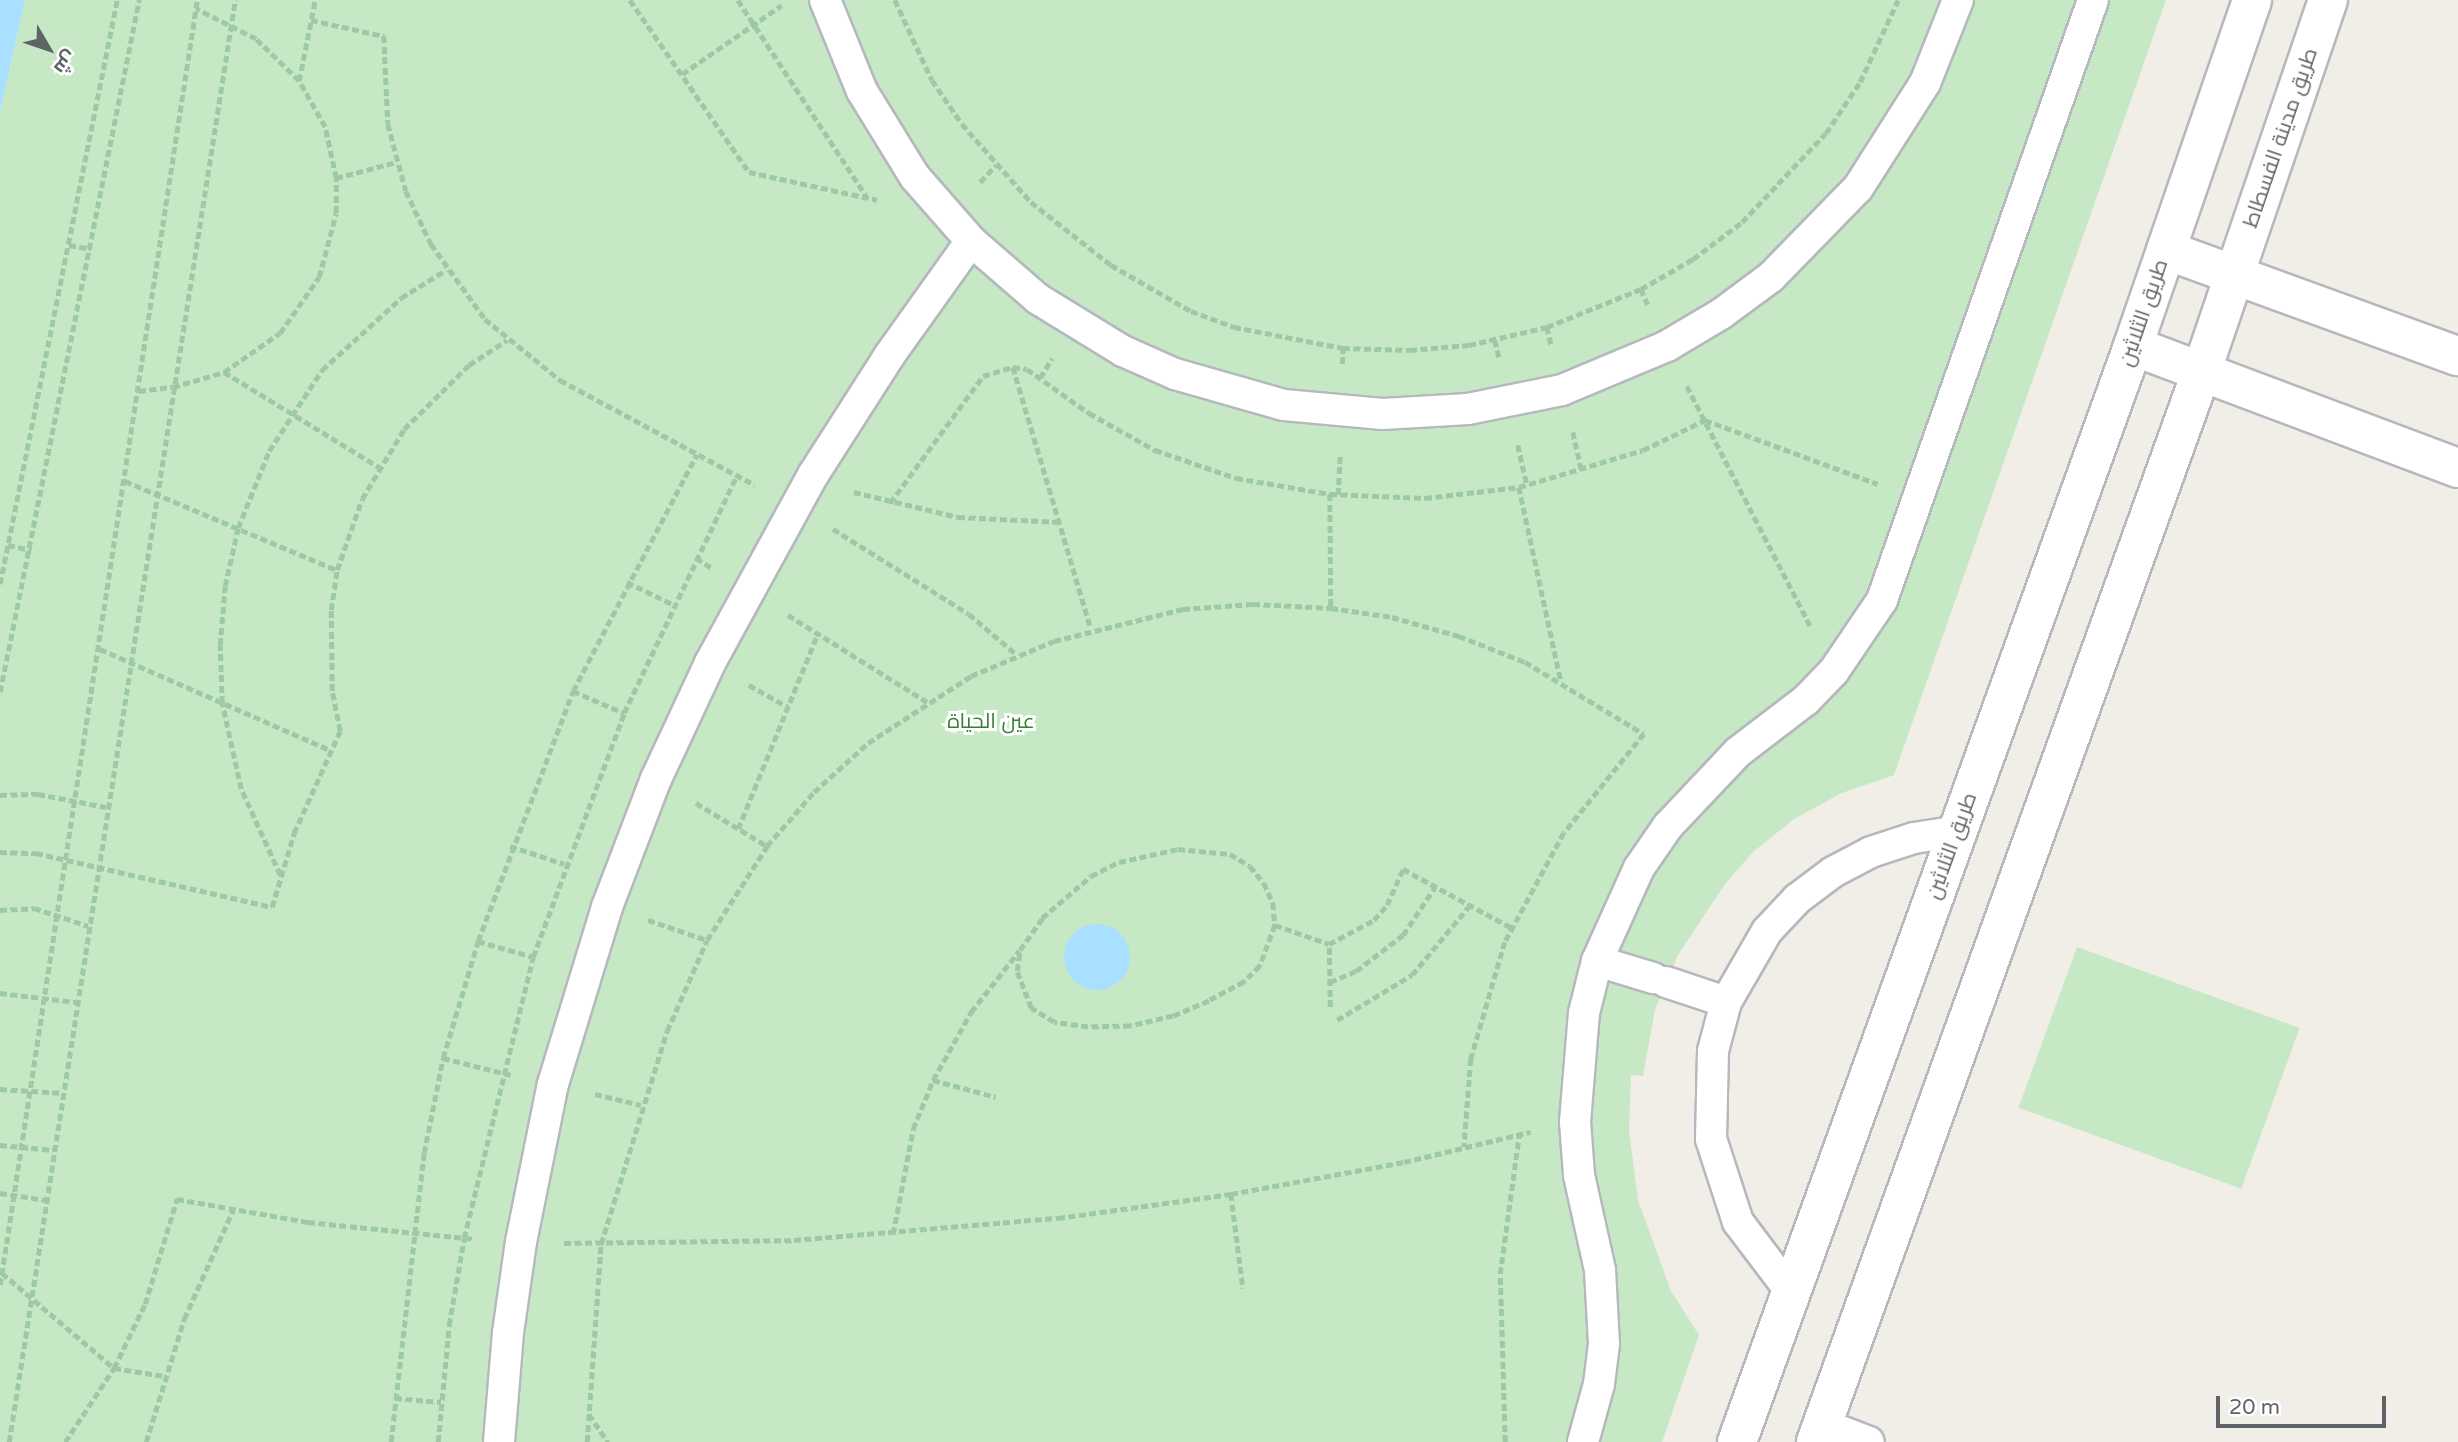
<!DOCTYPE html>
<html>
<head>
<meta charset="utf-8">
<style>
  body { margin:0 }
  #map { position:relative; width:2458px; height:1442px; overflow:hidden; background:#f1eee8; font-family:"Varela Round",Cairo,sans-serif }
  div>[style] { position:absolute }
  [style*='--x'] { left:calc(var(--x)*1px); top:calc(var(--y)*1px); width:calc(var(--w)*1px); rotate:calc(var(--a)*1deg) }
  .green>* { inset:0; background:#c7e8c5; transform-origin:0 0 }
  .water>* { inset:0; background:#a9dfff }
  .round { border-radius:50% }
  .path>* { height:4.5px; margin-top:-2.25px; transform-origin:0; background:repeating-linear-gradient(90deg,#9ec9a7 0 7px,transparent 0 10.5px) }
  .roads { filter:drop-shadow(2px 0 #b5b8bc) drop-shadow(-2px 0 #b5b8bc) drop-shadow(0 2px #b5b8bc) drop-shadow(0 -2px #b5b8bc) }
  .lane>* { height:30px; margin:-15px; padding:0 15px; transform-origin:15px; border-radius:15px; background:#fff }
  .street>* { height:38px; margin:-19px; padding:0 19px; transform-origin:19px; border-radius:19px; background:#fff }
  span { translate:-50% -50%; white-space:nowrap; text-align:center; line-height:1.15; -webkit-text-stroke:6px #fff; paint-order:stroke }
  .street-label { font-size:21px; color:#5f6368 }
  .park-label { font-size:21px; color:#368134 }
  .north { position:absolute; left:14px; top:14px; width:70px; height:70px; -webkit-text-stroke:5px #fff; paint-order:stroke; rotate:129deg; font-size:19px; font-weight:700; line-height:28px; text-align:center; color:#5f6368 }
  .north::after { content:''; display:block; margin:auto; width:24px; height:32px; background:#5f6368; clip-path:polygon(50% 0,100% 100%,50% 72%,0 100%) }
  .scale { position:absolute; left:2216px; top:1396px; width:170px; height:32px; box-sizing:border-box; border:4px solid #5f6368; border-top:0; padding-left:9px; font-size:21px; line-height:24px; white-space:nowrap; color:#5f6368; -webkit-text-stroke:5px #fff; paint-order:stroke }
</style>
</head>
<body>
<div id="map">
  <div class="green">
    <div style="clip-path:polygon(25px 0,2166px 0,1894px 775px,1842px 793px,1794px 819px,1753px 852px,1725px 884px,1678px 955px,1655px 1010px,1643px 1076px,1631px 1075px,1629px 1130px,1638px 1200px,1671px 1291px,1699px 1335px,1662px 1442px,0 1442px,0 112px)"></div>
    <div style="left:2077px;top:947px;width:237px;height:171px;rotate:20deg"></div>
  </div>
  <div class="water">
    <div style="clip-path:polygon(0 0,25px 0,0 112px)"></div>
    <div class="round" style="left:1064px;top:924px;width:66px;height:66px"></div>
  </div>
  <div class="path">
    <div style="--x:630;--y:0;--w:209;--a:55.3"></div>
    <div style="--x:749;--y:172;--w:131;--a:12.3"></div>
    <div style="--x:738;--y:0;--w:235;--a:56.8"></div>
    <div style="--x:895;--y:0;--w:88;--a:65.2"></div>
    <div style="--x:932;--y:80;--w:53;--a:55.7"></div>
    <div style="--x:962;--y:124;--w:104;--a:48.5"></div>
    <div style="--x:1031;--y:202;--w:102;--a:38.2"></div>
    <div style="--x:1111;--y:265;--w:92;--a:29.9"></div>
    <div style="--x:1191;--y:311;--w:46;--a:20.4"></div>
    <div style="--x:1234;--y:327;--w:111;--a:10.9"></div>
    <div style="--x:1343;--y:348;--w:67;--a:1.7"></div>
    <div style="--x:1410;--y:350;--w:59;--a:-4.8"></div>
    <div style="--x:1469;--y:345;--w:80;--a:-13"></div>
    <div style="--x:1547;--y:327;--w:101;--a:-22"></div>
    <div style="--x:1641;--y:289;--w:60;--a:-30"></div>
    <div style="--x:1693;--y:259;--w:61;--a:-37.1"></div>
    <div style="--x:1742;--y:222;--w:122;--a:-46.7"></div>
    <div style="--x:1826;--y:133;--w:61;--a:-56.3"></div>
    <div style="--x:1860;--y:82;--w:90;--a:-65.1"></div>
    <div style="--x:311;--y:20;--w:75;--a:12.4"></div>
    <div style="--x:384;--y:36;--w:88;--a:87.4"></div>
    <div style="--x:388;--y:124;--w:69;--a:75"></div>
    <div style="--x:406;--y:191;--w:59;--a:64.7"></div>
    <div style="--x:431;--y:244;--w:92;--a:54.2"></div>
    <div style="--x:485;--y:319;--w:97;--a:39.1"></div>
    <div style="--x:560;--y:380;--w:221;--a:28.3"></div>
    <div style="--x:682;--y:74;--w:121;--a:-34.6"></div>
    <div style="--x:299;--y:81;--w:83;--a:-78.8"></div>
    <div style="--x:336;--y:178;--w:62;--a:-14.9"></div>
    <div style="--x:980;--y:182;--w:23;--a:-47"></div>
    <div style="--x:69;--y:245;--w:22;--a:10"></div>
    <div style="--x:1641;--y:289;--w:17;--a:66"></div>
    <div style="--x:1547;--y:327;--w:18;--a:77"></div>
    <div style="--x:1495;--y:340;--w:18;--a:77"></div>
    <div style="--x:1342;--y:364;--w:16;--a:-86"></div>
    <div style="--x:1013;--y:367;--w:272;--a:73.4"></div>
    <div style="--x:224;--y:372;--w:182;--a:31.5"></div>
    <div style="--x:1040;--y:378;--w:23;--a:-59"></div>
    <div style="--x:1687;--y:386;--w:271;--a:62.8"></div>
    <div style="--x:139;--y:391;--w:34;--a:-7"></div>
    <div style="--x:173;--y:387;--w:53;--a:-16.4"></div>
    <div style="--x:224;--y:372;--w:68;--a:-34.9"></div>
    <div style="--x:280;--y:333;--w:68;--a:-55.1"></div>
    <div style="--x:319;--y:277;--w:66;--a:-75.1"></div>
    <div style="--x:336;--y:213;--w:35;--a:-90"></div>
    <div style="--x:336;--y:178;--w:52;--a:-102.2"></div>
    <div style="--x:325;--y:127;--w:53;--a:-119.5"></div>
    <div style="--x:299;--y:81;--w:60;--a:-135.7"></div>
    <div style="--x:256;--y:39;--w:67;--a:-153.4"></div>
    <div style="--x:1573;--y:432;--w:41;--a:77.3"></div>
    <div style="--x:1518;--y:445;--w:41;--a:77.3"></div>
    <div style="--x:125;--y:481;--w:230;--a:22.8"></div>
    <div style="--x:1519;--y:487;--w:198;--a:77.8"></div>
    <div style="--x:854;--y:492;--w:107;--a:13.5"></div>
    <div style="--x:958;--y:517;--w:102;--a:2.8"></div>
    <div style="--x:1330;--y:494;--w:114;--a:89.5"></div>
    <div style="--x:1338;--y:495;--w:41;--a:-87.2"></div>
    <div style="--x:890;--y:503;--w:157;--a:-53.8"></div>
    <div style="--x:983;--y:376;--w:31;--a:-17"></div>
    <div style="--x:1013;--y:367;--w:14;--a:8"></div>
    <div style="--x:1027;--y:369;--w:76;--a:35.4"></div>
    <div style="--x:1089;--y:413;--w:76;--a:29.3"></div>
    <div style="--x:1155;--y:450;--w:86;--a:19.1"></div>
    <div style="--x:1236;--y:478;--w:95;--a:9.7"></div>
    <div style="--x:1330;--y:494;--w:95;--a:2.4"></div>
    <div style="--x:1425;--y:498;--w:95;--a:-6.7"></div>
    <div style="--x:1519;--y:487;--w:129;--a:-16.6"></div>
    <div style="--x:1643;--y:450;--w:69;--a:-25.8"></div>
    <div style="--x:1705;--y:420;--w:184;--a:20.3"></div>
    <div style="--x:833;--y:529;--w:160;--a:32"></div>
    <div style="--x:969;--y:614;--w:62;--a:40.4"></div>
    <div style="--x:8;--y:545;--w:24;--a:12"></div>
    <div style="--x:696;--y:558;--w:19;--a:32"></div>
    <div style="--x:627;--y:582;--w:52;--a:26.1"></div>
    <div style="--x:0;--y:584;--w:596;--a:-78.67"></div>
    <div style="--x:788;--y:615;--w:164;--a:32"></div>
    <div style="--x:100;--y:649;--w:251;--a:23.7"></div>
    <div style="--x:749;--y:685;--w:45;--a:29.4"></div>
    <div style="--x:573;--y:691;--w:56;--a:23.3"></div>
    <div style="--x:0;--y:692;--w:706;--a:-78.64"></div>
    <div style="--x:0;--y:795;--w:38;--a:-2"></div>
    <div style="--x:38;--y:794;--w:69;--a:10.8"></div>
    <div style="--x:696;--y:803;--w:83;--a:31.2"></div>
    <div style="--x:738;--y:829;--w:212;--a:-67.8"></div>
    <div style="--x:510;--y:846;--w:57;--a:18.4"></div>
    <div style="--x:1178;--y:849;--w:52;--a:5.5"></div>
    <div style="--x:1230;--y:854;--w:23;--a:31"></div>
    <div style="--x:1250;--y:866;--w:22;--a:51"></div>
    <div style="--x:1264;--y:883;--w:22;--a:66"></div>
    <div style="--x:1273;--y:903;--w:22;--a:85"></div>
    <div style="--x:1275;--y:925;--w:44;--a:110.1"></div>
    <div style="--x:1260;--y:966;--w:23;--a:135"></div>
    <div style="--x:1244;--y:982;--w:40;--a:152"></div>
    <div style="--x:1209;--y:1001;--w:39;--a:157"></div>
    <div style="--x:1173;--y:1016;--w:44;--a:166.9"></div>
    <div style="--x:1130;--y:1026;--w:42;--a:178.6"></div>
    <div style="--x:1088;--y:1027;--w:34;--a:-172"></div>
    <div style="--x:1054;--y:1022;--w:27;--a:-149"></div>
    <div style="--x:1031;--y:1008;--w:40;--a:-111"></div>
    <div style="--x:1017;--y:971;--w:21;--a:-82"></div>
    <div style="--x:1020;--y:950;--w:39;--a:-55"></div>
    <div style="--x:1042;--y:918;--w:65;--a:-40.6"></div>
    <div style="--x:1091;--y:876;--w:31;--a:-27"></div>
    <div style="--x:1119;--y:862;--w:60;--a:-12.4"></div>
    <div style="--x:0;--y:852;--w:36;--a:2"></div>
    <div style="--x:36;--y:853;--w:242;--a:12.9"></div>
    <div style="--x:272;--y:907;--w:77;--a:-73.4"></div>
    <div style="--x:294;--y:833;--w:112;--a:-65.7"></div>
    <div style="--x:340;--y:731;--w:41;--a:-101.3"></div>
    <div style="--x:332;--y:691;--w:81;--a:-90.7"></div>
    <div style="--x:331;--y:610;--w:40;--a:-81.5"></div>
    <div style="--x:337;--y:570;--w:75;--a:-70.6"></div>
    <div style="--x:362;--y:499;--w:82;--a:-59"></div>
    <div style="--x:404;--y:429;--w:91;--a:-44.6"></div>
    <div style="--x:469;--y:365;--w:45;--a:-33.3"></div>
    <div style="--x:280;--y:875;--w:94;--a:-114.4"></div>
    <div style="--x:241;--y:789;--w:88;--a:-102.5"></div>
    <div style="--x:222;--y:703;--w:58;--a:-92"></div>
    <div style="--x:220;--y:645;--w:59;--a:-85.2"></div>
    <div style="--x:225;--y:586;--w:59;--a:-77.4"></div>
    <div style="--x:238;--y:528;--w:83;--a:-68.1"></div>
    <div style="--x:269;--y:451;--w:97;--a:-56.8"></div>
    <div style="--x:322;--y:370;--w:107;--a:-42.3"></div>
    <div style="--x:401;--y:298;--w:53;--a:-31.9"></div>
    <div style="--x:0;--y:910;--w:34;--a:-3"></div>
    <div style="--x:34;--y:908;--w:57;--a:18.4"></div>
    <div style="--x:648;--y:920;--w:62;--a:18.7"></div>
    <div style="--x:1275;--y:925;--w:57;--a:19.4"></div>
    <div style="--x:478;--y:941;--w:57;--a:16.2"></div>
    <div style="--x:1330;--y:982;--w:28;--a:-23"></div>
    <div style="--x:1356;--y:971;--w:59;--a:-37.5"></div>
    <div style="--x:1403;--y:935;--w:58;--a:-56.3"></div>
    <div style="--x:0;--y:993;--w:77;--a:6.8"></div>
    <div style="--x:1330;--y:1007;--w:63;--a:-90.9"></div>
    <div style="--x:1329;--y:944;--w:51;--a:-28.1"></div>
    <div style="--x:1374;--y:920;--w:20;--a:-49"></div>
    <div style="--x:1387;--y:905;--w:39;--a:-66"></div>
    <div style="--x:1403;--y:869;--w:124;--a:28.4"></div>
    <div style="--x:1337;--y:1020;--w:87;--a:-31"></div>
    <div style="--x:1412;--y:975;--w:91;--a:-50.4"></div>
    <div style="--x:443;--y:1058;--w:70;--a:14"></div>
    <div style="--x:933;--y:1080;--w:65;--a:15.1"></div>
    <div style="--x:0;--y:1089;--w:63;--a:3.6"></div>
    <div style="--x:595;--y:1094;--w:47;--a:13.4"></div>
    <div style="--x:0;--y:1145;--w:53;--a:5.4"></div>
    <div style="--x:0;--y:1193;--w:47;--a:8.7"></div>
    <div style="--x:1231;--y:1194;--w:95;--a:82.7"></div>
    <div style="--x:893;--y:1234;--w:107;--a:-79.2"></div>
    <div style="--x:913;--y:1129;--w:53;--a:-67.8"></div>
    <div style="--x:933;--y:1080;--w:78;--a:-60.8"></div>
    <div style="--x:971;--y:1012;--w:78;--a:-51.8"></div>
    <div style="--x:564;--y:1243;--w:230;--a:-0.7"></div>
    <div style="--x:794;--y:1240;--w:265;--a:-4.8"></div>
    <div style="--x:1058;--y:1218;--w:175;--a:-7.9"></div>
    <div style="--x:1231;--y:1194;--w:176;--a:-10.5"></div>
    <div style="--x:1404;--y:1162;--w:130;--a:-13.4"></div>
    <div style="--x:2;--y:1273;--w:147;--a:40.3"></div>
    <div style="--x:114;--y:1368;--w:51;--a:9.1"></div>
    <div style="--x:0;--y:1285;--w:1300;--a:-81.28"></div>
    <div style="--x:395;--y:1398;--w:46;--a:5"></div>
    <div style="--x:589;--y:1414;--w:34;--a:56"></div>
    <div style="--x:9;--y:1442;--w:1460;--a:-81.09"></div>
    <div style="--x:65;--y:1442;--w:89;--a:-56.5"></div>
    <div style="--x:114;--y:1368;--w:71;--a:-64.2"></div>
    <div style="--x:145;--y:1304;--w:110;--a:-73.1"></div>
    <div style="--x:177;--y:1199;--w:133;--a:10"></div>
    <div style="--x:308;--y:1222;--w:168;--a:5.8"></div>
    <div style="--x:146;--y:1442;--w:129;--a:-72.8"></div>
    <div style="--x:184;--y:1319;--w:120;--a:-65.8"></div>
    <div style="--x:391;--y:1442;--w:291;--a:-83.5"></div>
    <div style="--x:424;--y:1153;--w:97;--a:-78.7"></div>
    <div style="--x:443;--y:1058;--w:122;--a:-73.3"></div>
    <div style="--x:478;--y:941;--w:267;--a:-69.2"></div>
    <div style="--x:573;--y:691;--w:267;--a:-62.4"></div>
    <div style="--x:438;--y:1442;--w:118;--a:-84.6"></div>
    <div style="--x:449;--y:1325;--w:88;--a:-80.2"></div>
    <div style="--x:464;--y:1238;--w:289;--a:-76.2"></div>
    <div style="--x:533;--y:957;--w:260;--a:-69.5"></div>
    <div style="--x:624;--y:713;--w:263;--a:-64.6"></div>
    <div style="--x:587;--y:1442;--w:198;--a:-86"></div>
    <div style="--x:601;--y:1244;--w:223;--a:-72.8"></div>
    <div style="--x:667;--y:1031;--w:99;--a:-66.3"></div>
    <div style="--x:707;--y:940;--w:112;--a:-57.4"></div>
    <div style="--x:767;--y:846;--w:72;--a:-49"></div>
    <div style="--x:814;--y:792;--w:73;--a:-42.2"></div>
    <div style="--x:868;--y:743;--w:123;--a:-33"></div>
    <div style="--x:971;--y:676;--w:90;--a:-22.9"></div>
    <div style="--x:1054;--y:641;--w:133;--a:-13.9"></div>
    <div style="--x:1183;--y:609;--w:70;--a:-4.1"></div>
    <div style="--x:1253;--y:604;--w:78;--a:2.9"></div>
    <div style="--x:1331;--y:608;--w:62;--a:8.4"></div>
    <div style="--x:1392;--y:617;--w:70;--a:15.8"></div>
    <div style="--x:1459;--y:636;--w:71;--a:21.5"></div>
    <div style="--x:1525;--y:662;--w:139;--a:31.2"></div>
    <div style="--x:1644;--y:734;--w:127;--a:128.9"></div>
    <div style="--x:1564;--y:833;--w:124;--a:118.4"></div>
    <div style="--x:1505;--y:942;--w:122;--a:106.2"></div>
    <div style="--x:1471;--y:1059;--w:88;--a:94.5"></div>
    <div style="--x:1505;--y:1442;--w:168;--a:-91.7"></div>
    <div style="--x:1500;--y:1274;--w:140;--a:-82.2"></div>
  </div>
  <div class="roads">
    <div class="lane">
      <div style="--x:825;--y:0;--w:98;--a:67.9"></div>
      <div style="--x:862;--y:91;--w:101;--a:58.4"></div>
      <div style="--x:915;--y:177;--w:85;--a:48.8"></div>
      <div style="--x:971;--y:241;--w:89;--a:40.9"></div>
      <div style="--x:1038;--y:299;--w:100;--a:31.5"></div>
      <div style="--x:1123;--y:351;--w:57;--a:23.9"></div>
      <div style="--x:1175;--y:374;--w:113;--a:15.9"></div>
      <div style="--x:1284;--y:405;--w:99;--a:5.2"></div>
      <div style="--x:1383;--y:414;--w:85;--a:-3.4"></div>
      <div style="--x:1468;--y:409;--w:96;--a:-11.4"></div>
      <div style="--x:1562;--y:390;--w:114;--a:-22.7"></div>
      <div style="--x:1667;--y:346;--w:63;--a:-30.7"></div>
      <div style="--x:1721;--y:314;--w:62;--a:-36.5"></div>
      <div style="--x:1771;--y:277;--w:124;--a:-45.7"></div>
      <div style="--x:1858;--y:188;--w:125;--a:-57.5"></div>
      <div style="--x:1925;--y:83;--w:89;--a:-68.3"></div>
      <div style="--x:1597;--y:961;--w:59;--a:16.9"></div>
      <div style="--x:1666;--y:982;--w:63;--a:18.4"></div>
      <div style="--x:1791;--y:1292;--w:88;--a:-127.1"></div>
      <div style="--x:1738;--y:1222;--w:87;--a:-108"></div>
      <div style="--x:1711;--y:1139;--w:88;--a:-88.7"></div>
      <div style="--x:1713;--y:1051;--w:51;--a:-75.1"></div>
      <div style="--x:1726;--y:1002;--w:82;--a:-60"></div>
      <div style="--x:1767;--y:931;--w:44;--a:-46.8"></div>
      <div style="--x:1797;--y:899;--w:45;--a:-36.9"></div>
      <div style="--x:1833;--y:872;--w:43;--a:-27.8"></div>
      <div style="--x:1871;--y:852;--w:45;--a:-18"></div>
      <div style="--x:1914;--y:838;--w:45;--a:-9"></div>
      <div style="--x:1822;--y:1424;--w:50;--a:21"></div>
      <div style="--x:499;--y:1442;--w:109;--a:-85.3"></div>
      <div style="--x:508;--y:1333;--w:92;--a:-81.9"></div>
      <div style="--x:521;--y:1242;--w:161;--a:-78.6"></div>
      <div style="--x:553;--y:1084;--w:185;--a:-73"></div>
      <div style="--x:607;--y:907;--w:137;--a:-69.1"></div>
      <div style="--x:656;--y:779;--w:128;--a:-65"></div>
      <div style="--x:710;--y:663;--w:214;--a:-61.3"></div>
      <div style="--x:813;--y:475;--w:141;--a:-57.4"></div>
      <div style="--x:889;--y:356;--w:141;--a:-54.5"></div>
      <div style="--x:1583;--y:1442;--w:60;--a:-74.6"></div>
      <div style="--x:1599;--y:1384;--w:40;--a:-82.9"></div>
      <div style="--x:1604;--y:1344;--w:74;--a:-93.1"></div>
      <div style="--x:1600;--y:1270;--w:97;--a:-102.5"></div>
      <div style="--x:1579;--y:1175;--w:53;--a:-94.3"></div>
      <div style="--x:1575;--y:1122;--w:109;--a:-85.3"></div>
      <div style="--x:1584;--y:1013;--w:54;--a:-76"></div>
      <div style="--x:1597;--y:961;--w:102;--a:-65.7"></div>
      <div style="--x:1639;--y:868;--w:51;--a:-55.4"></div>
      <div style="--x:1668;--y:826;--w:102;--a:-46.6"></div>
      <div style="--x:1738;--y:752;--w:86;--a:-37.4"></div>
      <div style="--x:1806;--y:700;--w:40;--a:-46"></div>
      <div style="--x:1834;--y:671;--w:86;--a:-55.9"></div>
      <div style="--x:1882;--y:600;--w:636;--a:-70.62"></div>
    </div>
    <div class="street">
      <div style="--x:2166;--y:250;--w:311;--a:20"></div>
      <div style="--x:2133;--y:346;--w:347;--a:20.6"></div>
      <div style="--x:1737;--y:1442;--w:1165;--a:-70.13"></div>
      <div style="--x:2133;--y:346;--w:366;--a:-71"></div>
      <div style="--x:1816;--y:1442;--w:1136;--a:-70.19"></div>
      <div style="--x:2201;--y:373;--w:394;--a:-71.2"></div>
    </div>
  </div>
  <div class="street-label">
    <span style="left:2281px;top:138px;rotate:-71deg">طريق مدينة الفسطاط</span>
    <span style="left:2144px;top:313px;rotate:-71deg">طريق الثلاثين</span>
    <span style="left:1952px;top:846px;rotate:-70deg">طريق الثلاثين</span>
  </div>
  <div class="park-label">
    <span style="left:991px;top:722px">عين الحياة</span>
  </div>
  <div class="north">ش</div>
  <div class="scale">20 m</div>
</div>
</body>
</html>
